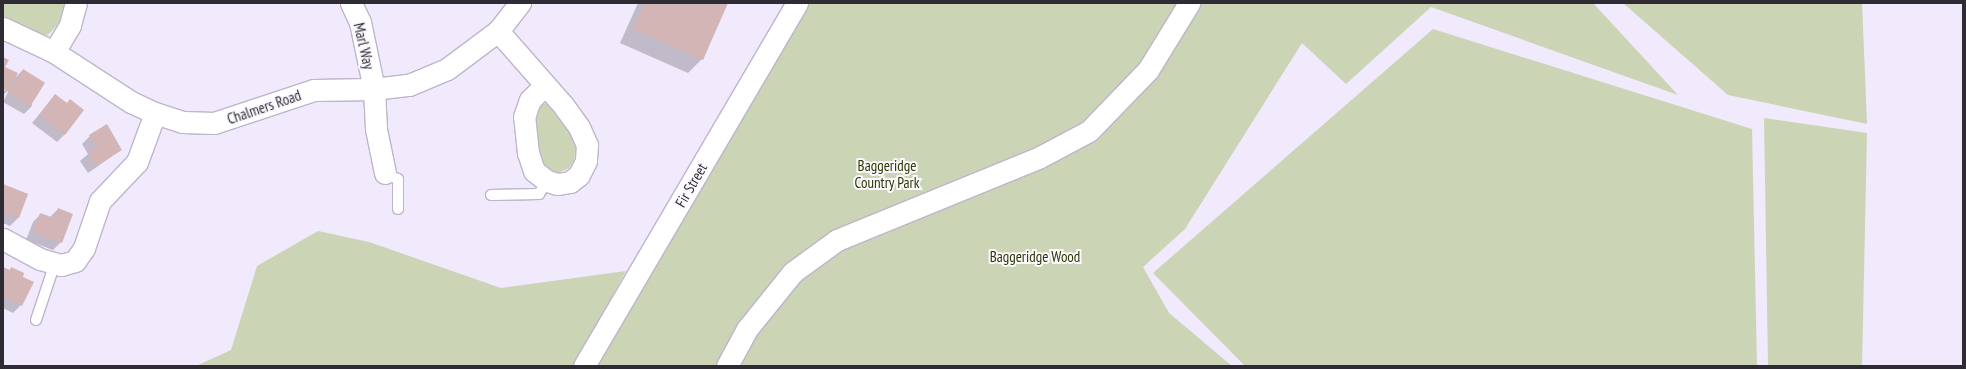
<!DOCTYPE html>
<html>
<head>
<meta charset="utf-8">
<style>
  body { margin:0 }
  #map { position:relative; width:1966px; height:369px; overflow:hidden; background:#f1e9fc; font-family:"PT Sans Narrow",sans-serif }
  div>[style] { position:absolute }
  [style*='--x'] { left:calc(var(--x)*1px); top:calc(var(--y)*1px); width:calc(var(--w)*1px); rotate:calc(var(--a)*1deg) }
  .green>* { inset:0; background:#ccd4b6 }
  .shadow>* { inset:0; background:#0003 }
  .building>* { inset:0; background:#d2b5b4; transform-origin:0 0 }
  .roads { filter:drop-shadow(1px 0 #beb5cb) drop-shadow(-1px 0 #beb5cb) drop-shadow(0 1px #beb5cb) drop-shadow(0 -1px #beb5cb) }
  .service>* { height:10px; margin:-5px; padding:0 5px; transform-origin:5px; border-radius:5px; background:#fff }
  .minor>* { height:21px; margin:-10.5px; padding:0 10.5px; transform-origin:10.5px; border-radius:10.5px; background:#fff }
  span { translate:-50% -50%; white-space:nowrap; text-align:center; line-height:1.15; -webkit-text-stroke:4px #fbf9fe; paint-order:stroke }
  .street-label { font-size:15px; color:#2f2b34 }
  .park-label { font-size:15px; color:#2d3702 }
  .frame { position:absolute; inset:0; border:4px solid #2f2b34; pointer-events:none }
</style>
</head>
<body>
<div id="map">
  <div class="green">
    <div style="clip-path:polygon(3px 3px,64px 3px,64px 8px,60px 22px,48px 35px,36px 34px,3px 17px)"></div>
    <div style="clip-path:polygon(787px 3px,1593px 3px,1678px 95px,1431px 7px,1346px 84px,1302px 43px,1185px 229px,1143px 267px,1169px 313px,1232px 366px,585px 366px)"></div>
    <div style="clip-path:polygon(1623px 3px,1862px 3px,1867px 124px,1728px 95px)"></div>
    <div style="clip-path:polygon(1433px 29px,1752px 129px,1757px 366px,1245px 366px,1153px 273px)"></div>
    <div style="clip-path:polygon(538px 103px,548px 104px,570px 126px,576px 145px,574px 161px,569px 168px,558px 173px,547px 172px,536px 155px,534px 107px)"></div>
    <div style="clip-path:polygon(1764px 118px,1867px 133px,1862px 366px,1768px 366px)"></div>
    <div style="clip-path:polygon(318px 231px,369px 242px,501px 288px,626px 271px,574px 366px,196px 366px,231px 350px,257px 266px)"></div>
  </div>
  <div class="shadow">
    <div style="clip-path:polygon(638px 3px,727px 3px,702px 59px,688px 73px,620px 43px)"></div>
    <div style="clip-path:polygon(3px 58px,4px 67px,14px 79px,23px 70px,32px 106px,24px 114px,3px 102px,9px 90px,3px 95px,3px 89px,6px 91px,3px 87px)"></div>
    <div style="clip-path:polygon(55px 95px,65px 134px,57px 142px,32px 123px)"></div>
    <div style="clip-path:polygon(90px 136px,121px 150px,88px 173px,80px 161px,88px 154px,82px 144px)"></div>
    <div style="clip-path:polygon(3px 185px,27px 194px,18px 218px,10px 226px,3px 223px)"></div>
    <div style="clip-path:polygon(58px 209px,61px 242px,53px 250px,26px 240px,33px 222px,41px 214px,50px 217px)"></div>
    <div style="clip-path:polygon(3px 268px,9px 271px,12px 268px,21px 305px,13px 313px,3px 308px)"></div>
  </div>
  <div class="building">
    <div style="clip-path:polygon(644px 3px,728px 3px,703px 60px,633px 29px)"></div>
    <div style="clip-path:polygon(3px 57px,9px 60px,5px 67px,18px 73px,9px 91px,3px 88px)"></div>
    <div style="left:23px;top:69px;width:26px;height:28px;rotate:32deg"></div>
    <div style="clip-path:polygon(55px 94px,67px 103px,70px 99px,84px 110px,65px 135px,39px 115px)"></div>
    <div style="clip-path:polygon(107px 124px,122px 150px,96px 166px,88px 153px,97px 147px,89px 135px)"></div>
    <div style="clip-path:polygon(3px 184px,28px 194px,19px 218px,3px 212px)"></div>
    <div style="clip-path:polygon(58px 208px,73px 214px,62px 243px,33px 232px,40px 213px,54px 218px)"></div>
    <div style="clip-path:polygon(3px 267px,10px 270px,11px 267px,24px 273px,23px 277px,34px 282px,22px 306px,3px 296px)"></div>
  </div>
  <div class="roads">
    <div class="service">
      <div style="--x:385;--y:173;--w:14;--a:25"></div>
      <div style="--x:398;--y:179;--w:30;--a:90"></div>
      <div style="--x:491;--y:195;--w:48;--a:-1.2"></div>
      <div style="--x:539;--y:194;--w:15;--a:-58"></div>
      <div style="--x:36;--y:320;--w:60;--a:-71.6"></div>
    </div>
    <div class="minor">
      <div style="--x:351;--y:3;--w:21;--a:65"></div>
      <div style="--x:360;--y:22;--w:68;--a:78.2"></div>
      <div style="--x:374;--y:89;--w:40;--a:87.1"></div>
      <div style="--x:376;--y:129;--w:45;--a:78.4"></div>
      <div style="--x:3;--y:28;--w:56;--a:25.2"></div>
      <div style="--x:54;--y:52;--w:92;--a:33"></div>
      <div style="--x:131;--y:102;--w:26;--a:25"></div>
      <div style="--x:155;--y:113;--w:29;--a:18"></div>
      <div style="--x:183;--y:122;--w:31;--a:2"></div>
      <div style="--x:214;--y:123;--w:105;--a:-18.3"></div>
      <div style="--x:314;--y:90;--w:60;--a:-1"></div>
      <div style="--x:374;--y:89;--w:35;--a:-7"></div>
      <div style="--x:409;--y:85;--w:41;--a:-22.8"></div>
      <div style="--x:447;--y:69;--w:64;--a:-36.7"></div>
      <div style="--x:498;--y:31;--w:36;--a:-52"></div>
      <div style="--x:498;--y:31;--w:98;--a:48.7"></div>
      <div style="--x:563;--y:105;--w:27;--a:54"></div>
      <div style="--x:579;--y:127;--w:20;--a:66"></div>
      <div style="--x:587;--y:145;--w:16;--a:94"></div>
      <div style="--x:586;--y:161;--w:16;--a:117"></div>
      <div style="--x:579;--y:175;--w:11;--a:142"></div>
      <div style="--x:570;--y:182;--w:13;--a:171"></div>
      <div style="--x:557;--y:184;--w:10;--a:-163"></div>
      <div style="--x:547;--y:181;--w:16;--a:-142"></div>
      <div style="--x:534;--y:171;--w:19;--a:-108"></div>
      <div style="--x:528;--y:153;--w:36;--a:-96"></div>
      <div style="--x:524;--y:117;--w:18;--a:-71"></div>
      <div style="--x:530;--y:100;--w:21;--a:-45"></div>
      <div style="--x:54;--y:52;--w:31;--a:-59"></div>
      <div style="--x:70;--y:25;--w:23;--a:-75"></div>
      <div style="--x:3;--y:239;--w:42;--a:28.4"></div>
      <div style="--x:40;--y:259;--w:22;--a:16"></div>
      <div style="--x:61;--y:265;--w:15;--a:-16"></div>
      <div style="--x:75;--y:261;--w:16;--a:-55"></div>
      <div style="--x:84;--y:248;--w:50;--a:-71.2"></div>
      <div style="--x:100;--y:201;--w:54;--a:-46.5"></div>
      <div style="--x:137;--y:162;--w:52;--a:-69.8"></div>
      <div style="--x:584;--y:366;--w:421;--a:-59.6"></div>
      <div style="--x:727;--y:366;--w:42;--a:-61.6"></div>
      <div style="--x:747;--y:329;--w:73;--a:-51.1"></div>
      <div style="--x:793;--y:272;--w:54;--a:-36"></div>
      <div style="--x:837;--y:240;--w:219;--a:-22.2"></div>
      <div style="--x:1040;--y:157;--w:55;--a:-28"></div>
      <div style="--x:1089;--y:131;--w:85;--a:-46"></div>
      <div style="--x:1148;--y:70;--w:79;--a:-58.5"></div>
    </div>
  </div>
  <div class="street-label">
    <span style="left:364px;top:46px;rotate:77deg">Marl Way</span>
    <span style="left:264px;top:107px;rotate:-19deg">Chalmers Road</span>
    <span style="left:691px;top:185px;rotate:-60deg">Fir Street</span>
  </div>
  <div class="park-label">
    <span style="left:887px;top:174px">Baggeridge<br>Country Park</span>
    <span style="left:1035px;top:257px">Baggeridge Wood</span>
  </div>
  <div class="frame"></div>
</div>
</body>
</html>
